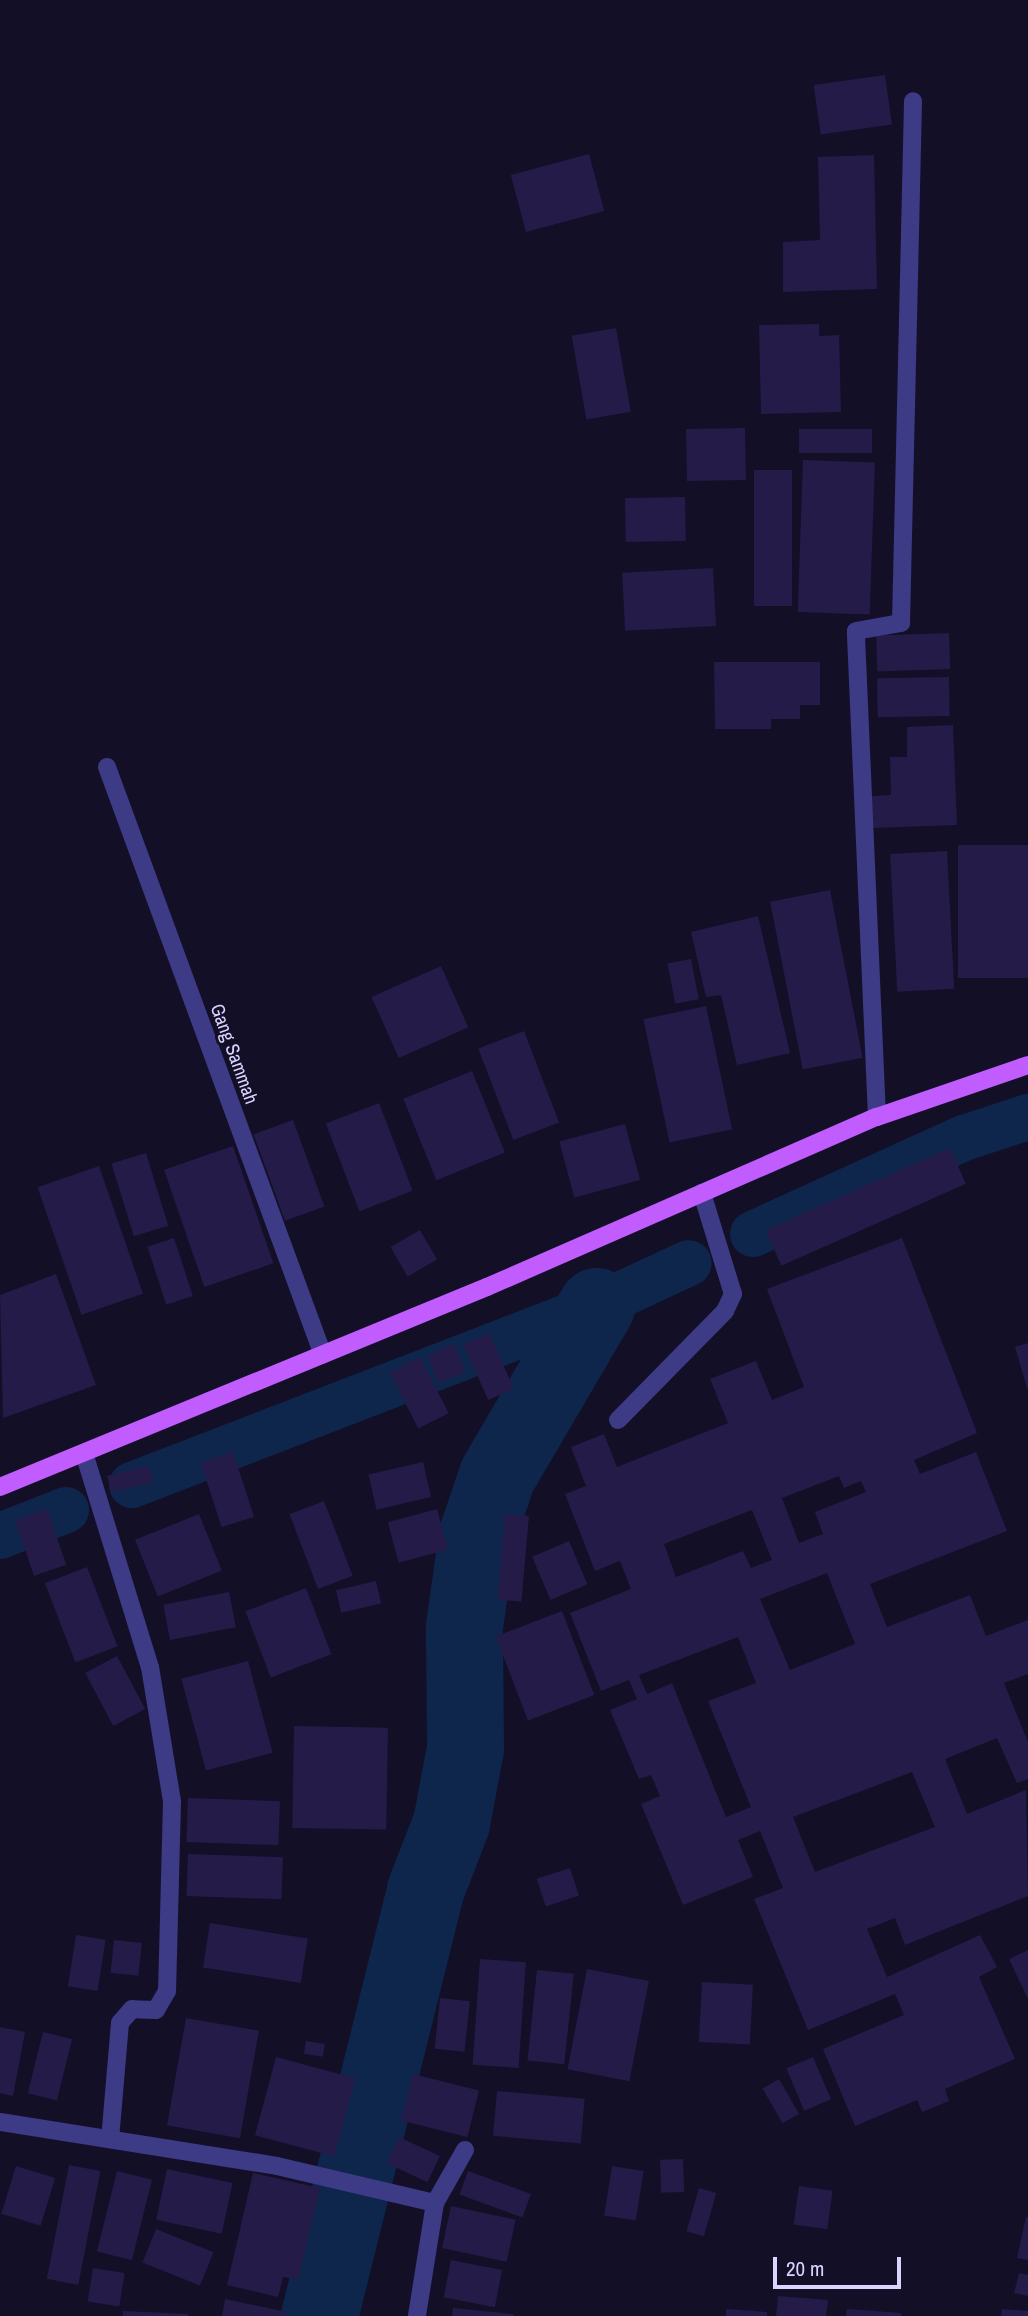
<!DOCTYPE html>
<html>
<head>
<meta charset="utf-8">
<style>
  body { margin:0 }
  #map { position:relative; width:1028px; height:2316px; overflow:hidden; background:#130f27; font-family:"Archivo Narrow",sans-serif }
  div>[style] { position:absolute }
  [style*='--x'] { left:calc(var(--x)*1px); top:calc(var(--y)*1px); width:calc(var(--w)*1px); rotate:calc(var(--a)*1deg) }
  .canal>* { height:46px; margin:-23px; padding:0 23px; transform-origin:23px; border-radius:23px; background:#0e264c }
  .river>* { height:77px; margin:-38.5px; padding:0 38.5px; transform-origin:38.5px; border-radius:38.5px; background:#0e264c }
  .building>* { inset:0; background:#241b48; transform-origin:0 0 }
  .minor>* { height:18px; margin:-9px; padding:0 9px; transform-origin:9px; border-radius:9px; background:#3d3a86 }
  .major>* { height:18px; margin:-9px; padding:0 9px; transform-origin:9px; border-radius:9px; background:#c15cff }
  span { translate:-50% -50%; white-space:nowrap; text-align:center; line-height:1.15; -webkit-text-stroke:6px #130f27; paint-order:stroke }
  .street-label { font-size:19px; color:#dad5ff }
  .scale { position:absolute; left:773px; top:2257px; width:128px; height:32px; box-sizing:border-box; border:4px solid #dad5ff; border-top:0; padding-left:9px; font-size:21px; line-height:24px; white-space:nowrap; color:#dad5ff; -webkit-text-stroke:5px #130f27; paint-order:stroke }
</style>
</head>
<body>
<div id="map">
  <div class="canal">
    <div style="--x:753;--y:1234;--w:232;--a:-24.5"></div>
    <div style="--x:964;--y:1138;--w:67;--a:-18.2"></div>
    <div style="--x:132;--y:1485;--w:497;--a:-21.1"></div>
    <div style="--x:596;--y:1306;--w:102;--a:-24.8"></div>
    <div style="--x:0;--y:1536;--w:71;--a:-21.5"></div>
  </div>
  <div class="river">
    <div style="--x:319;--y:2316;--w:439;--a:-76"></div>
    <div style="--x:425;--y:1890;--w:72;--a:-68.8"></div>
    <div style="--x:451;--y:1823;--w:76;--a:-79.4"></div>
    <div style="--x:465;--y:1748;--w:122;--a:-90.5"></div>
    <div style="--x:464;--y:1626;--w:93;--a:-82"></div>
    <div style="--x:477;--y:1534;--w:62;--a:-71.3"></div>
    <div style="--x:497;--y:1475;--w:196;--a:-59.6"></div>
  </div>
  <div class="building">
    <div style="left:885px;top:75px;width:50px;height:72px;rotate:82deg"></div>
    <div style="left:589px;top:154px;width:59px;height:81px;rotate:75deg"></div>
    <div style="clip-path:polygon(874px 155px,877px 289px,783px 292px,783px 242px,820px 240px,818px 157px)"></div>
    <div style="clip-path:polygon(819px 324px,819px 336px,839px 335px,841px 412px,761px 414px,759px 325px)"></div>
    <div style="left:616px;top:328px;width:85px;height:45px;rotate:80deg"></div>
    <div style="left:745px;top:428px;width:52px;height:59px;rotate:89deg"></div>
    <div style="left:872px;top:429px;width:24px;height:73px;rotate:90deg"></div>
    <div style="left:803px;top:460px;width:72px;height:152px;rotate:2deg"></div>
    <div style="left:754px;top:470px;width:38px;height:136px"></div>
    <div style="left:685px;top:497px;width:44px;height:60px;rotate:89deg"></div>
    <div style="left:713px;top:568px;width:58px;height:91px;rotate:87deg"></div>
    <div style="left:949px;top:633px;width:36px;height:73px;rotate:88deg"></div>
    <div style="clip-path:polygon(714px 662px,820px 662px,820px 705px,800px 705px,800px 719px,771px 719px,771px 729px,715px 729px)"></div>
    <div style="left:949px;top:677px;width:39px;height:72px;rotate:89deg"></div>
    <div style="clip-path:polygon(953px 725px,957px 825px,872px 828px,871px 796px,891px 795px,890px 757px,907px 757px,907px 727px)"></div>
    <div style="left:1028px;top:845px;width:133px;height:70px;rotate:90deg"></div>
    <div style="left:947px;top:851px;width:138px;height:57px;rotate:87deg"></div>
    <div style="left:830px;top:890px;width:171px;height:61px;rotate:79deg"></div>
    <div style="clip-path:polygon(758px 916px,790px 1053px,737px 1065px,721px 995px,706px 997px,691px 932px)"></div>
    <div style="left:691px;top:959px;width:41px;height:24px;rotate:79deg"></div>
    <div style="left:441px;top:966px;width:67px;height:76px;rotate:66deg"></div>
    <div style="left:706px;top:1006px;width:126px;height:64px;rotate:78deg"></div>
    <div style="left:524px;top:1031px;width:98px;height:49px;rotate:69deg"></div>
    <div style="left:472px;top:1071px;width:88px;height:74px;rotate:68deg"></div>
    <div style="left:379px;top:1103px;width:94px;height:57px;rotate:69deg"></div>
    <div style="left:293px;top:1120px;width:92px;height:42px;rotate:70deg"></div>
    <div style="left:625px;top:1124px;width:58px;height:68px;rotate:75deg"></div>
    <div style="left:233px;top:1146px;width:124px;height:73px;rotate:71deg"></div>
    <div style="left:950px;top:1148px;width:39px;height:202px;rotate:66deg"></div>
    <div style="left:146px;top:1153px;width:76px;height:36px;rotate:73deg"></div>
    <div style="left:99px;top:1166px;width:135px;height:65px;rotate:71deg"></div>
    <div style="left:420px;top:1230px;width:34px;height:34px;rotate:60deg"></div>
    <div style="left:174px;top:1238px;width:61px;height:28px;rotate:72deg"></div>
    <div style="clip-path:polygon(evenodd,902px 1238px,977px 1433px,914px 1460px,920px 1474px,976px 1452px,1007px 1531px,870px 1584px,887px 1627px,970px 1595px,986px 1636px,1028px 1620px,1028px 1674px,1004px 1683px,1028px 1742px,1028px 1779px,1017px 1783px,997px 1738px,945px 1759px,967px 1814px,1026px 1790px,1028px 1896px,905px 1945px,895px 1918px,867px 1929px,887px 1977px,980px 1935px,997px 1967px,979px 1977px,1015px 2059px,945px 2089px,949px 2101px,922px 2112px,917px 2100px,855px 2126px,823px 2049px,904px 2015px,895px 1994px,808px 2030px,754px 1899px,783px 1888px,760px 1831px,738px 1840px,753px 1877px,683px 1905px,641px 1804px,660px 1796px,651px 1775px,639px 1779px,610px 1710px,637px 1699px,629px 1680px,601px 1691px,570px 1613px,631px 1589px,620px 1561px,595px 1571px,565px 1494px,586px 1486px,571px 1447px,604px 1434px,617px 1467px,728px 1423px,710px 1379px,756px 1361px,772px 1400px,804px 1387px,767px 1289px,902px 1238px,839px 1476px,844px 1488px,861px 1481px,866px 1492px,815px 1512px,823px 1534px,799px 1543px,782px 1498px,839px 1476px,902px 1238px,752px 1510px,772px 1560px,751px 1568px,743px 1551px,676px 1577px,664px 1544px,752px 1510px,902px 1238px,827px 1573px,855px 1644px,790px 1670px,760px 1599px,827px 1573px,902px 1238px,738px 1637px,756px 1683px,708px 1701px,751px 1807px,726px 1817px,672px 1683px,647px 1694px,639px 1675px,738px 1637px,902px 1238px,912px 1772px,935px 1827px,815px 1872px,793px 1817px,912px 1772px)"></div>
    <div style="clip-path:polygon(56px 1274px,96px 1385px,3px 1418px,0 1295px)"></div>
    <div style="left:489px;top:1333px;width:61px;height:28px;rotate:66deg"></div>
    <div style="clip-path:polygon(1028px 1343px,1028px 1388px,1027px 1388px,1015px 1347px)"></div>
    <div style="left:454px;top:1344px;width:30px;height:29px;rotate:67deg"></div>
    <div style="left:420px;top:1357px;width:63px;height:34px;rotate:63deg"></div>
    <div style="left:233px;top:1452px;width:68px;height:34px;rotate:72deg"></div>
    <div style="left:423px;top:1462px;width:36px;height:56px;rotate:77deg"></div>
    <div style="left:149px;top:1466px;width:17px;height:43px;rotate:77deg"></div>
    <div style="left:324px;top:1501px;width:80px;height:37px;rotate:69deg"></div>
    <div style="left:47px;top:1509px;width:59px;height:34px;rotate:71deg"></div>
    <div style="left:437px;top:1509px;width:42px;height:51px;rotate:75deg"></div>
    <div style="left:199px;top:1514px;width:61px;height:69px;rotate:68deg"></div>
    <div style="left:505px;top:1514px;width:24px;height:86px;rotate:5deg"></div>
    <div style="left:569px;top:1541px;width:47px;height:40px;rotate:67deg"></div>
    <div style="left:87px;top:1567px;width:85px;height:45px;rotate:69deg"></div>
    <div style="left:376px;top:1581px;width:23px;height:41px;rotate:77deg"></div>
    <div style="left:306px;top:1588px;width:71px;height:65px;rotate:69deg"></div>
    <div style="left:229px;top:1592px;width:36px;height:67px;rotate:79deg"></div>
    <div style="left:562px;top:1611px;width:90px;height:71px;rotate:69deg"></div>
    <div style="left:117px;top:1656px;width:60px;height:36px;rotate:62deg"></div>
    <div style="left:248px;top:1661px;width:95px;height:69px;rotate:75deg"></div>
    <div style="left:294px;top:1726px;width:94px;height:102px;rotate:1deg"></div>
    <div style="left:188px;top:1798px;width:92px;height:44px;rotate:2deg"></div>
    <div style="left:188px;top:1854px;width:95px;height:42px;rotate:2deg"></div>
    <div style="left:570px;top:1868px;width:29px;height:35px;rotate:72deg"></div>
    <div style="left:210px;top:1923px;width:99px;height:45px;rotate:9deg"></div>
    <div style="left:76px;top:1935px;width:30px;height:52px;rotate:9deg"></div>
    <div style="left:114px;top:1940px;width:28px;height:33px;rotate:6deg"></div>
    <div style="clip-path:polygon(1028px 1950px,1028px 1999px,1009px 1959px)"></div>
    <div style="left:480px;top:1959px;width:46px;height:106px;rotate:4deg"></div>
    <div style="left:587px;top:1969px;width:63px;height:102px;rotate:11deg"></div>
    <div style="left:537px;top:1970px;width:37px;height:91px;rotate:6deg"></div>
    <div style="left:702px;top:1982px;width:51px;height:60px;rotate:3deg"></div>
    <div style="left:440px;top:1998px;width:30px;height:51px;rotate:6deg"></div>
    <div style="left:186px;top:2018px;width:74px;height:109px;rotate:10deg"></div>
    <div style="clip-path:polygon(0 2027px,25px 2032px,13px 2096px,0 2093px)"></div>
    <div style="left:43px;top:2032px;width:30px;height:63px;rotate:14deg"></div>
    <div style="left:306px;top:2041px;width:19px;height:13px;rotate:9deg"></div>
    <div style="left:276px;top:2057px;width:82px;height:81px;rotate:15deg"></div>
    <div style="left:813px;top:2057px;width:46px;height:29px;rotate:67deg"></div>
    <div style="left:413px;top:2074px;width:68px;height:48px;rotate:14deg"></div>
    <div style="left:779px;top:2079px;width:40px;height:19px;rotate:60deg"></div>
    <div style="left:497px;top:2091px;width:88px;height:45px;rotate:5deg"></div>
    <div style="left:399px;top:2137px;width:45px;height:29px;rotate:25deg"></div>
    <div style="left:683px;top:2159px;width:33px;height:23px;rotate:88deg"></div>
    <div style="left:69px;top:2165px;width:32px;height:116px;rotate:11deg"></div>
    <div style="left:16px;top:2166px;width:41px;height:50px;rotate:17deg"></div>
    <div style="left:612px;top:2166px;width:32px;height:50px;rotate:9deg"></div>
    <div style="left:167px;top:2169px;width:67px;height:52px;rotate:12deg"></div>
    <div style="left:117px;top:2171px;width:36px;height:83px;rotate:14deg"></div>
    <div style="left:468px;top:2171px;width:67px;height:25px;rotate:20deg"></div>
    <div style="clip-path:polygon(253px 2173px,320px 2188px,298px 2280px,283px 2277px,278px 2297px,227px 2285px)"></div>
    <div style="left:799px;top:2186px;width:34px;height:39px;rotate:8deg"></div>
    <div style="left:699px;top:2188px;width:18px;height:45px;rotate:16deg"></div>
    <div style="left:451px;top:2206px;width:66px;height:43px;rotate:12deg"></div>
    <div style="clip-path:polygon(1026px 2217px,1028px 2217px,1028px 2260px,1017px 2258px)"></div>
    <div style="left:156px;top:2229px;width:62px;height:36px;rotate:22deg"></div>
    <div style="left:451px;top:2260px;width:52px;height:38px;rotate:11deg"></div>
    <div style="left:93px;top:2268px;width:32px;height:34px;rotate:9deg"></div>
    <div style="clip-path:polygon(1019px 2273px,1028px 2275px,1028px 2296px,1014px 2293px)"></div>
    <div style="clip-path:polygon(778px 2296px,828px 2300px,826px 2316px,776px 2316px)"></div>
    <div style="clip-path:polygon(225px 2299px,287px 2312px,286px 2316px,222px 2316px)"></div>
    <div style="clip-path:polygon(453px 2308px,513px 2314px,513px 2316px,452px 2316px)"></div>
    <div style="clip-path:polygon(726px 2309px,767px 2312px,767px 2316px,726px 2316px)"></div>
    <div style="clip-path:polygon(847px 2309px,901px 2313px,901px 2316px,846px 2316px)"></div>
    <div style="clip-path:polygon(1002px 2309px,1028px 2311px,1028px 2316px,1001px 2316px)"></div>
    <div style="clip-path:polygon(123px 2311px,188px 2314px,188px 2316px,123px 2316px)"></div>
  </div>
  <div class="minor">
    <div style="--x:107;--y:767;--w:626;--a:69.83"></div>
    <div style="--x:877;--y:1117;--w:486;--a:-92.5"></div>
    <div style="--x:856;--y:631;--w:46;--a:-10.1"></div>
    <div style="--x:901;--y:623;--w:522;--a:-88.68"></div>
    <div style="--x:618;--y:1420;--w:153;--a:-45.5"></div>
    <div style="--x:725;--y:1311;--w:19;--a:-65"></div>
    <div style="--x:733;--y:1294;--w:106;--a:-107.1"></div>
    <div style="--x:84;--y:1453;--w:224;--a:72.9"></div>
    <div style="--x:150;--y:1667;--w:137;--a:80.7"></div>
    <div style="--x:172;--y:1802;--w:189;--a:91.5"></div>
    <div style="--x:167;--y:1991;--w:22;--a:120"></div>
    <div style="--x:156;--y:2010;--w:24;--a:-178"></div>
    <div style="--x:132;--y:2009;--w:18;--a:131"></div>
    <div style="--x:120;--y:2023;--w:116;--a:94.9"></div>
    <div style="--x:0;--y:2122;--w:280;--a:9"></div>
    <div style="--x:277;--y:2166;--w:162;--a:13.2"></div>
    <div style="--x:435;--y:2203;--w:114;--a:99.1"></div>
    <div style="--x:435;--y:2203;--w:61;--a:-60.5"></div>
  </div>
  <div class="major">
    <div style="--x:0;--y:1487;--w:526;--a:-22.33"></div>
    <div style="--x:487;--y:1287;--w:425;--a:-23.6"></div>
    <div style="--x:877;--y:1117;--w:160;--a:-19"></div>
  </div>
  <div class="street-label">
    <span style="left:234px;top:1054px;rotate:70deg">Gang Sammah</span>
  </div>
  <div class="scale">20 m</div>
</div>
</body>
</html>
